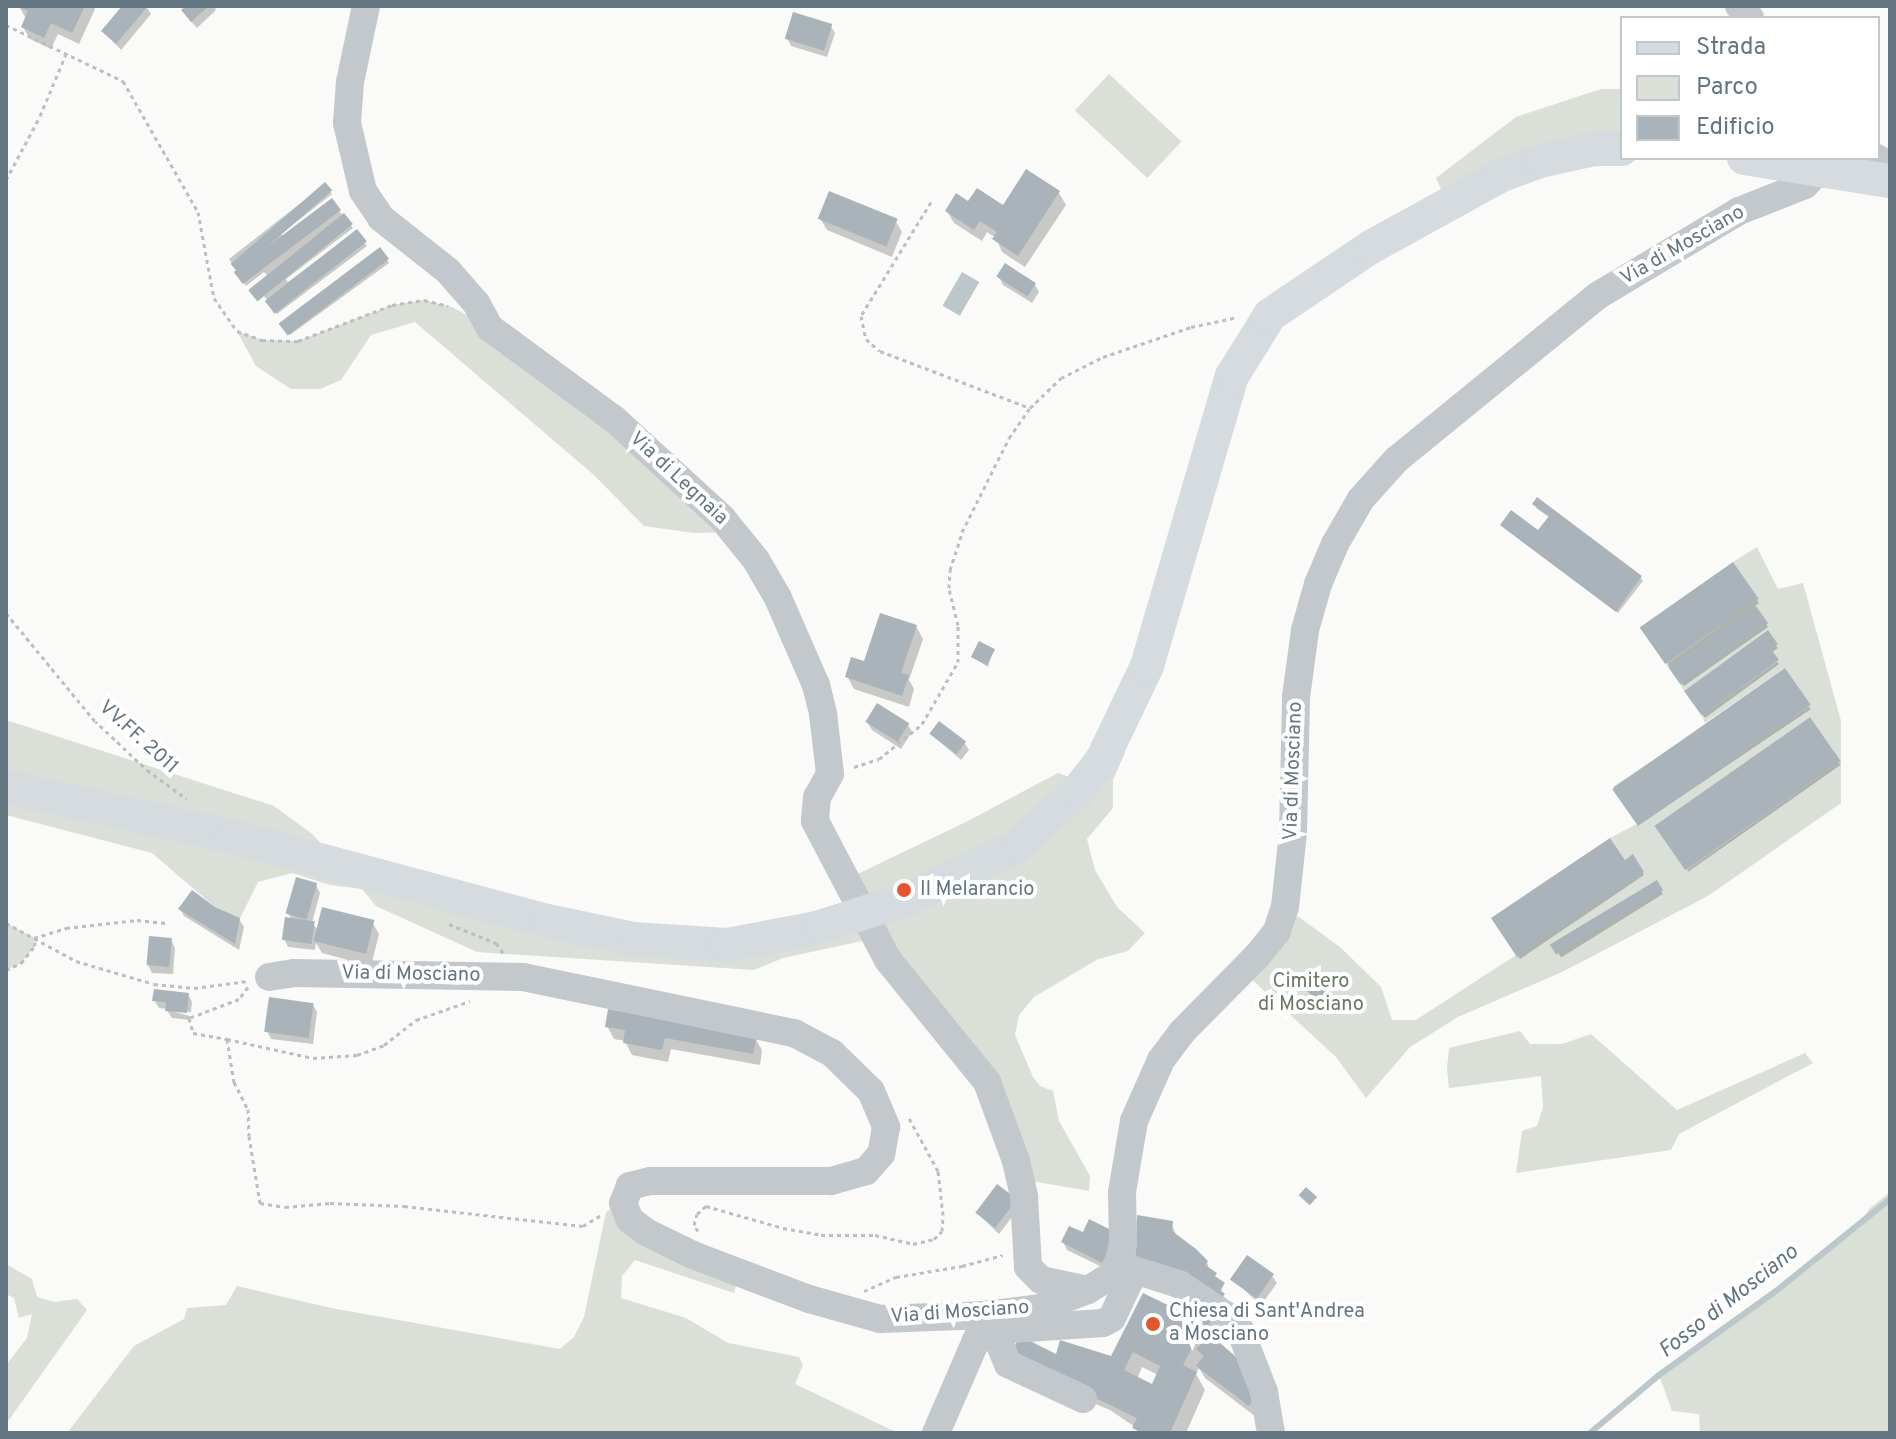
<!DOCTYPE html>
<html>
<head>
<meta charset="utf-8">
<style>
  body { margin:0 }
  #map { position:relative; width:1896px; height:1439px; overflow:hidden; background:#fafaf8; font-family:Overpass,sans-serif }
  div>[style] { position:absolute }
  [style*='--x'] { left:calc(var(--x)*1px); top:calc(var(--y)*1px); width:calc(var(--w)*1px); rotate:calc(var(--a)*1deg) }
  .green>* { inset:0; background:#dadfd7; transform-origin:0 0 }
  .water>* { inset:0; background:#bbc7cb; transform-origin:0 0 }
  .shadow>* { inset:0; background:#0003; transform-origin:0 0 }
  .stream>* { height:6px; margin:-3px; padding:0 3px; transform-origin:3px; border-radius:3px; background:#bbc7cb }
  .building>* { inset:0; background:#aab3b9; transform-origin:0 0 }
  .path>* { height:3px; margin-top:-1.5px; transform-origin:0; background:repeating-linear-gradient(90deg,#bbbfc2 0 4px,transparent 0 8px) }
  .minor>* { height:28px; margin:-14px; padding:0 14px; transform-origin:14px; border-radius:14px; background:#c3c8cc }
  .major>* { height:34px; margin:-17px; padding:0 17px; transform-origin:17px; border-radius:17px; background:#d6dbdf }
  .dots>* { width:22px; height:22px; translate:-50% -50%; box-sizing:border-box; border:4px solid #fff; border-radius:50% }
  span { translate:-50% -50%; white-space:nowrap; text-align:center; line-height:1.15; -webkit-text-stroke:8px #fff; paint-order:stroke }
  .street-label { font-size:20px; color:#657683 }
  .poi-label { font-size:20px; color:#657683 }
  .left { translate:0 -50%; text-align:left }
  .park-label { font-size:20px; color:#687a64 }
  .water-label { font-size:22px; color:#60757c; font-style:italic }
  .frame { position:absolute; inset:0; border:8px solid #657683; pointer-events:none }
  .legend { position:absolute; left:1620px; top:16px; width:260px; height:144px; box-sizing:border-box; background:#fff; border:2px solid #c1c8cd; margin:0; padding:10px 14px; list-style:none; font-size:24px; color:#657683 }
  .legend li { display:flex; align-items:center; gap:16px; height:40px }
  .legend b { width:40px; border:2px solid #c1c8cd }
</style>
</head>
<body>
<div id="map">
  <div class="green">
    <div style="left:1109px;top:74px;width:99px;height:50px;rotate:43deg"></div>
    <div style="clip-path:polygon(1601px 89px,1622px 89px,1622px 149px,1448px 205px,1436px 178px,1516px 117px)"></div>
    <div style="clip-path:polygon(424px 300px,452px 307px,490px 328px,733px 532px,694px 533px,644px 526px,595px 476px,415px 322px,371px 335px,341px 380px,320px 389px,291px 389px,256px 366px,237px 331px,262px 340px,298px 341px,392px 305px)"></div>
    <div style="clip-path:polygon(evenodd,1757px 547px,1778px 589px,1803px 583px,1841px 721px,1841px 803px,1708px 896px,1562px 972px,1458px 1017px,1410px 1047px,1366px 1098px,1336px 1057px,1248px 976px,1285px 907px,1340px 947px,1381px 987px,1392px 1020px,1416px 1020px,1644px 872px,1633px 855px,1625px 860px,1610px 838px,1637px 824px,1811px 705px,1785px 668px,1705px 723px,1702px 716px,1779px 661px,1771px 649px,1778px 644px,1768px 630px,1684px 691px,1680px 684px,1767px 623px,1756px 606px,1669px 668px,1666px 665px,1758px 599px,1733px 562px,1757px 547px,1810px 717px,1841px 761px,1686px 871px,1655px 827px,1810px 717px)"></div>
    <div style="clip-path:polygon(6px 720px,274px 806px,311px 833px,342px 865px,633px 939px,863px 916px,845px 880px,966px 822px,1058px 773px,1084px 782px,1111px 743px,1125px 753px,1113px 780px,1113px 808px,1087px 839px,1095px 870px,1117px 907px,1145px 933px,1128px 951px,1098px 959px,1034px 997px,1019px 1015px,1015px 1035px,1033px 1077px,1040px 1086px,1053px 1091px,1059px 1121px,1090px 1176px,1089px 1191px,1020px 1179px,987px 1081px,876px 938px,783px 958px,754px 970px,477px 952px,376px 906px,362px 889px,330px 885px,292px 873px,258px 882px,240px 918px,215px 907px,152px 853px,6px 815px)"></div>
    <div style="clip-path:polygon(6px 923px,34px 938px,35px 946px,21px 963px,6px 970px)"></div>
    <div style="clip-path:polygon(1520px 1031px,1530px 1044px,1562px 1044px,1591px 1034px,1677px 1110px,1805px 1053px,1813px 1063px,1679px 1134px,1671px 1150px,1516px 1173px,1522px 1131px,1537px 1126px,1543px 1107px,1541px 1076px,1449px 1088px,1447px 1069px,1449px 1048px)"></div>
    <div style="clip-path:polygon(1890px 1192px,1890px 1433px,1700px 1433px,1699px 1414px,1672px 1411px,1659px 1375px,1859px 1227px,1869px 1209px)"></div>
    <div style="clip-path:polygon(623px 1203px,739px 1273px,734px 1293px,635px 1260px,622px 1276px,621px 1298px,686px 1318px,728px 1343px,799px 1357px,803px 1365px,795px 1384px,898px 1433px,67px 1433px,134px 1346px,184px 1319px,187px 1308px,226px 1305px,237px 1286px,331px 1308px,560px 1349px,574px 1337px,584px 1317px,606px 1212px)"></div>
    <div style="clip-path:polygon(6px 1264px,32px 1279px,37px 1297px,54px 1302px,77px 1299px,87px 1310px,6px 1424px,6px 1365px,27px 1338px,32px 1314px,19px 1318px,14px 1298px,6px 1294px)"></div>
  </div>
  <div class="water">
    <div style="left:962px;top:272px;width:20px;height:39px;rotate:30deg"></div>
  </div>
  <div class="shadow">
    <div style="clip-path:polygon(19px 6px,93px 6px,95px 9px,79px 44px,58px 34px,51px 49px,30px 39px,23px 27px,26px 19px)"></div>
    <div style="clip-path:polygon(125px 6px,146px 6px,151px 14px,121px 50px,103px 31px)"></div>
    <div style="clip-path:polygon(189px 6px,214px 6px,216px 10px,197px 28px,188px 18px)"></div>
    <div style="clip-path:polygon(830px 25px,835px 33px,827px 57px,791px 46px,787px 38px)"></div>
    <div style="clip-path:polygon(325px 184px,332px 194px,281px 234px,284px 237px,331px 201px,353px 228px,286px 279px,288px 282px,356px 231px,367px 246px,277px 314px,264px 296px,258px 301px,249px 289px,267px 275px,264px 272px,246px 286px,229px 259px)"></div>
    <div style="clip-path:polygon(1059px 193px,1066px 205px,1025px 267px,1002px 252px,996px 238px,987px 232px,982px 241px,954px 223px,947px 211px,969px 204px,1003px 208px)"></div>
    <div style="clip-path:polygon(820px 218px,895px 220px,902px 232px,892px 257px,827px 230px)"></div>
    <div style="clip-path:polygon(380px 250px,389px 263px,290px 335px,283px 325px)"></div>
    <div style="clip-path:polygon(999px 277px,1035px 285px,1039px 292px,1032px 303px,1003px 285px)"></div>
    <div style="clip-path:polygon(1538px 500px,1641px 578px,1643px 581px,1618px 613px,1504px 528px,1502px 525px,1539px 533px,1550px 518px,1536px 508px)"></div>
    <div style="clip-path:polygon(1757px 600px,1759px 603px,1754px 607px,1768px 627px,1684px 686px,1642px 629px)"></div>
    <div style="clip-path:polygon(916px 626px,923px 639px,909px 680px,914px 689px,909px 707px,854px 689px,847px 676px)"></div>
    <div style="clip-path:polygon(1767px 633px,1778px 648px,1771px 653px,1779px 664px,1705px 718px,1687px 692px)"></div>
    <div style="clip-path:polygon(993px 650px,988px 667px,973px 657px)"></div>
    <div style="left:1785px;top:671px;width:46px;height:207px;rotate:56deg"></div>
    <div style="left:1809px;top:720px;width:55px;height:186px;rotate:55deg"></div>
    <div style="clip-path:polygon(867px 722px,908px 724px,912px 732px,901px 749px,872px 730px)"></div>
    <div style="clip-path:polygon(932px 735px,964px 742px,969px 750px,961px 760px)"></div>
    <div style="clip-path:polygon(1632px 857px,1644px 875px,1520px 959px,1493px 918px)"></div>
    <div style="left:1656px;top:883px;width:13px;height:120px;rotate:58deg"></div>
    <div style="clip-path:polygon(316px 885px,320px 893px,312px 923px,318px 930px,372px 922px,379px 934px,371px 966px,322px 953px,316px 943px,315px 950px,288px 947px,284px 939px,292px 920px,288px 913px)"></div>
    <div style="clip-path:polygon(180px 909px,214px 909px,239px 919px,244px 927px,239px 950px,184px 916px)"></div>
    <div style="clip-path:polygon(171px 940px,175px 948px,173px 974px,152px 973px,148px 965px)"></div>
    <div style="clip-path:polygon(1323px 990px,1325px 993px,1318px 1001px,1308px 992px)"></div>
    <div style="clip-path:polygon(188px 994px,192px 1002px,191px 1012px,159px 1008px,154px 1000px)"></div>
    <div style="clip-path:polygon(313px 1005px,317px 1012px,313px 1044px,271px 1039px,267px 1031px)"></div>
    <div style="clip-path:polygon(167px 1010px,190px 1016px,190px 1020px,172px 1018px)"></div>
    <div style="clip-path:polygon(607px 1026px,755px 1038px,762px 1050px,760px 1065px,671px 1049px,668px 1062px,632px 1055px,625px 1041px,614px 1039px)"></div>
    <div style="clip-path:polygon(998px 1187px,1019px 1208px,999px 1234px,977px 1213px)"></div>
    <div style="clip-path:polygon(1171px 1223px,1178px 1239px,1207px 1262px,1210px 1272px,1223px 1284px,1221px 1293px,1225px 1298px,1219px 1304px,1145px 1274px)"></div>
    <div style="clip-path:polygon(1084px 1235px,1120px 1242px,1106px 1269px,1067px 1250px,1063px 1242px)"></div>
    <div style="clip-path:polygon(1272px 1276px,1277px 1283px,1261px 1305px,1232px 1279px)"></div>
    <div style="clip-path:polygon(evenodd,1176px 1314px,1217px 1322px,1211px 1338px,1251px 1372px,1256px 1417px,1205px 1378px,1199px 1368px,1196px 1374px,1205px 1390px,1186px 1433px,1138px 1433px,1135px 1427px,1110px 1410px,1055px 1387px,1055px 1356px,1112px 1359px,1176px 1314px,1142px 1367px,1158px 1375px,1153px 1387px,1137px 1379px,1142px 1367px)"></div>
  </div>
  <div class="stream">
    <div style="--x:1590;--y:1433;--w:90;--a:-40"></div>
    <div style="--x:1659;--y:1375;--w:144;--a:-35.7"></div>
    <div style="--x:1776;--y:1291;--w:146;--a:-38.9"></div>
  </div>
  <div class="building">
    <div style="clip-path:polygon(16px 6px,85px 6px,72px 33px,51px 23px,44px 38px,21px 27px,28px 11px)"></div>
    <div style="clip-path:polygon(122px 6px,148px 6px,116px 44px,101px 31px)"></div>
    <div style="clip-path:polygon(186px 6px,209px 6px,191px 22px,181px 10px)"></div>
    <div style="left:793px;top:12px;width:41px;height:28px;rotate:17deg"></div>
    <div style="clip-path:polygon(1026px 169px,1060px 191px,1018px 256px,992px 239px,997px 232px,980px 221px,974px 230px,945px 211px,956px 193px,968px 201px,977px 188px,1003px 205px)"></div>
    <div style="left:325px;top:182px;width:11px;height:125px;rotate:49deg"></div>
    <div style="left:829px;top:191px;width:74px;height:30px;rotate:22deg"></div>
    <div style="left:332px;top:198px;width:15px;height:123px;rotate:53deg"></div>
    <div style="left:344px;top:213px;width:14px;height:123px;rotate:51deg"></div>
    <div style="left:357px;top:229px;width:16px;height:117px;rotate:52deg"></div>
    <div style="left:380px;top:247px;width:15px;height:127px;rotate:53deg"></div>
    <div style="left:1005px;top:263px;width:37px;height:16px;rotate:33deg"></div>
    <div style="clip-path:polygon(1537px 497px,1642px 576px,1616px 612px,1500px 525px,1511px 510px,1538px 530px,1549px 516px,1532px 504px)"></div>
    <div style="left:1733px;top:562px;width:45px;height:114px;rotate:55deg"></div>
    <div style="left:1756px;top:606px;width:21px;height:107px;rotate:55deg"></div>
    <div style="clip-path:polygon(880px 613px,917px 625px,901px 673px,909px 675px,902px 696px,845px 677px,851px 657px,864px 661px)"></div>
    <div style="clip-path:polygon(1768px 630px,1778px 644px,1771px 649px,1779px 660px,1702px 716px,1684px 691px)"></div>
    <div style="left:979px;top:641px;width:18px;height:18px;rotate:27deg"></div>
    <div style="left:1785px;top:668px;width:45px;height:211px;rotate:55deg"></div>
    <div style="left:877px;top:703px;width:38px;height:22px;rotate:32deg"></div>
    <div style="left:1810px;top:717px;width:54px;height:190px;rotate:55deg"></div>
    <div style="left:939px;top:721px;width:34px;height:16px;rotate:37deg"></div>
    <div style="clip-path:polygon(1610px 838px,1625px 860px,1633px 854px,1644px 872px,1517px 957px,1491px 918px)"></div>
    <div style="left:296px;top:877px;width:22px;height:38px;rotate:16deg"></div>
    <div style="left:1657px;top:880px;width:12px;height:125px;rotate:59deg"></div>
    <div style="clip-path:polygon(192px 890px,215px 907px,240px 918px,235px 944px,178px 909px)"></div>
    <div style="left:322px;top:907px;width:54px;height:35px;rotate:14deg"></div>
    <div style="left:285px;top:917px;width:30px;height:23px;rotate:8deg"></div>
    <div style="left:149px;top:936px;width:23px;height:29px;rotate:5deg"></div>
    <div style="left:1314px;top:978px;width:16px;height:14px;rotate:45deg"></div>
    <div style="clip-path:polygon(154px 989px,189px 993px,187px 1013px,165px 1011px,166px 1002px,152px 1001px)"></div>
    <div style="left:269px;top:997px;width:45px;height:35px;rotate:8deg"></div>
    <div style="clip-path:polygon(608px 1009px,757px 1036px,753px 1054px,665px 1038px,662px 1050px,623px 1043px,625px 1030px,605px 1027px)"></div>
    <div style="left:997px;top:1184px;width:25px;height:36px;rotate:37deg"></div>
    <div style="left:1306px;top:1187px;width:15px;height:11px;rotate:42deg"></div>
    <div style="clip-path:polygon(1137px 1215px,1173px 1221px,1172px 1231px,1196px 1249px,1208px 1261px,1205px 1265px,1217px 1273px,1215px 1276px,1225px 1283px,1220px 1290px,1225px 1294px,1217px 1303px,1135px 1262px)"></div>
    <div style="clip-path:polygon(1089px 1219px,1117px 1233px,1102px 1263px,1061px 1242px,1069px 1226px,1083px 1232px)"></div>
    <div style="left:1247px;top:1255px;width:33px;height:30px;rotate:35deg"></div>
    <div style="clip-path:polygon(evenodd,1143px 1293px,1176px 1309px,1183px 1294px,1214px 1313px,1201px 1343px,1186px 1338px,1195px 1342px,1183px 1365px,1197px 1372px,1170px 1433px,1143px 1433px,1132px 1428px,1137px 1418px,1009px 1356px,1020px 1336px,1056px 1354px,1060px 1340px,1111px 1356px,1143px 1293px,1133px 1352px,1160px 1366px,1152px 1384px,1124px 1370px,1133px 1352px)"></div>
    <div style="clip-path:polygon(1211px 1335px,1252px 1371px,1259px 1390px,1249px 1406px,1196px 1366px,1204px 1356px,1196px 1349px)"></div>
  </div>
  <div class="path">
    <div style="--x:6;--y:25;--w:130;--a:25.6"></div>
    <div style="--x:123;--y:81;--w:151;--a:60.2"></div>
    <div style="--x:198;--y:212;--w:87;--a:79.5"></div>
    <div style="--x:214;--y:298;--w:40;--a:55.1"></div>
    <div style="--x:237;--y:331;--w:27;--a:20"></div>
    <div style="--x:262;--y:340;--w:36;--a:2"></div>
    <div style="--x:298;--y:341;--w:101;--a:-21"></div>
    <div style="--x:392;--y:305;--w:32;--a:-9"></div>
    <div style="--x:424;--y:300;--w:25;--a:14"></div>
    <div style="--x:6;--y:180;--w:72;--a:-62"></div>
    <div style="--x:40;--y:116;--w:67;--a:-67.2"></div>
    <div style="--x:931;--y:202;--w:134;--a:121.6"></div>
    <div style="--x:861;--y:316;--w:24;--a:78"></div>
    <div style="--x:866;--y:339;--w:18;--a:41"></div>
    <div style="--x:880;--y:351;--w:160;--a:20.8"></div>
    <div style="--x:6;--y:613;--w:139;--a:50.6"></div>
    <div style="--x:94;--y:720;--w:73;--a:43.3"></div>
    <div style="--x:147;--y:770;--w:49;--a:35.9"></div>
    <div style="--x:854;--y:767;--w:26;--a:-18"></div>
    <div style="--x:879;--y:759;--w:55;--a:-39.1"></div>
    <div style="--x:922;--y:724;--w:72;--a:-59.9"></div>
    <div style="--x:958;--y:662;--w:37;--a:-90"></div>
    <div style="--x:958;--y:625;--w:38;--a:-104"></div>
    <div style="--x:949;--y:588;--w:18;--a:-87"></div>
    <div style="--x:950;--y:570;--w:40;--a:-72"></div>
    <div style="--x:962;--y:532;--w:105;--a:-63.4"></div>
    <div style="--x:1009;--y:438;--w:37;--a:-55"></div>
    <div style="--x:1030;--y:408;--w:43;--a:-44.1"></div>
    <div style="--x:1061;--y:378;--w:47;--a:-26.6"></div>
    <div style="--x:1103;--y:357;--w:93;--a:-18.8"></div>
    <div style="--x:1191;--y:327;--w:48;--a:-12"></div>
    <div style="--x:6;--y:923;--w:80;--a:28.5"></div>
    <div style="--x:76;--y:961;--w:81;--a:16.4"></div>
    <div style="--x:154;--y:984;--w:40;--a:5.7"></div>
    <div style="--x:194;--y:988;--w:54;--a:-7.4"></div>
    <div style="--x:449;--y:924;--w:51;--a:22"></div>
    <div style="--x:496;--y:943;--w:14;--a:54"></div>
    <div style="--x:6;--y:970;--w:17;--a:-25"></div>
    <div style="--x:21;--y:963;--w:22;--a:-51"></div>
    <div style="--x:35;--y:946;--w:8;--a:-97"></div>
    <div style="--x:34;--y:938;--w:34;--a:-17"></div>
    <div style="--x:66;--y:928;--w:71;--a:-6.4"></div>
    <div style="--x:137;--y:920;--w:31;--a:6"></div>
    <div style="--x:248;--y:987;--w:15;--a:127"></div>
    <div style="--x:239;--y:999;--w:53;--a:159.2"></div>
    <div style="--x:189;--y:1018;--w:16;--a:75"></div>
    <div style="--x:193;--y:1033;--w:35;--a:10"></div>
    <div style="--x:227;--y:1039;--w:44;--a:80.8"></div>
    <div style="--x:234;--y:1082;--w:30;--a:63"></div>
    <div style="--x:248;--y:1109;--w:27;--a:88"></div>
    <div style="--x:249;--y:1136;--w:68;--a:80.7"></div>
    <div style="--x:260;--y:1203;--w:25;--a:9"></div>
    <div style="--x:285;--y:1207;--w:45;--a:-5.1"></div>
    <div style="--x:330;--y:1203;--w:74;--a:2.3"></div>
    <div style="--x:404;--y:1206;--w:180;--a:6.4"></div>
    <div style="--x:583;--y:1226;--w:23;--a:-31"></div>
    <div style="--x:227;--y:1039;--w:88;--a:12.5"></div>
    <div style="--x:313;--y:1058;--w:44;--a:-3.9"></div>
    <div style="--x:357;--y:1055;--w:29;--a:-20"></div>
    <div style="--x:384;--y:1045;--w:41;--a:-38"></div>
    <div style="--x:416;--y:1020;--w:57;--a:-19.4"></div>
    <div style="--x:698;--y:1231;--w:7;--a:-124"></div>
    <div style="--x:694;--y:1225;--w:11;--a:-75"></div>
    <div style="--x:697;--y:1214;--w:12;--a:-42"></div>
    <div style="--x:706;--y:1206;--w:80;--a:15.9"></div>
    <div style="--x:783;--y:1228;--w:39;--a:10"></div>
    <div style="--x:821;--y:1235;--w:54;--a:0"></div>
    <div style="--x:875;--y:1235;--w:39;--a:13"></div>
    <div style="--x:913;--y:1244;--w:22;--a:-13"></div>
    <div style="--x:934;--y:1239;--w:11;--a:-45"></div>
    <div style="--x:942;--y:1231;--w:16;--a:-86"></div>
    <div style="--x:943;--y:1215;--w:44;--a:-96.5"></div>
    <div style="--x:938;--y:1171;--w:60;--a:-118.7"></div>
    <div style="--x:864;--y:1291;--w:35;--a:-24"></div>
    <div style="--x:896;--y:1277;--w:67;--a:-9.5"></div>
    <div style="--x:962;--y:1266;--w:42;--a:-15"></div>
  </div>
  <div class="minor">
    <div style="--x:366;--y:6;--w:78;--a:101.9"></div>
    <div style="--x:350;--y:82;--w:41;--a:94.2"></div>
    <div style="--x:347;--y:123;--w:70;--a:76.8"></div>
    <div style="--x:363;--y:191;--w:32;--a:56"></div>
    <div style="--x:381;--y:218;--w:85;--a:38.3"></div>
    <div style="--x:448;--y:271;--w:43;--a:48.8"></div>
    <div style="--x:476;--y:303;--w:29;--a:61"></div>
    <div style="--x:490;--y:328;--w:154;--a:36.3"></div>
    <div style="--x:614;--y:419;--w:147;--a:42.5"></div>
    <div style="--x:722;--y:518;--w:54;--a:51"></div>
    <div style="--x:756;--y:560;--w:44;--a:59.9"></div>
    <div style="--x:778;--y:598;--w:95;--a:66.4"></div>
    <div style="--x:816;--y:685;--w:30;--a:76"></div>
    <div style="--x:823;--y:714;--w:60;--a:83.3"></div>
    <div style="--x:830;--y:774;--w:26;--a:119"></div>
    <div style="--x:817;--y:797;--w:24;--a:95"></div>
    <div style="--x:815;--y:821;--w:157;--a:62.3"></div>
    <div style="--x:888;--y:960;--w:157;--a:50.9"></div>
    <div style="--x:987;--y:1082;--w:84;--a:69.8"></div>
    <div style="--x:1016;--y:1161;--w:37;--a:77"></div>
    <div style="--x:1024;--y:1197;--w:70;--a:86.7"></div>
    <div style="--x:1028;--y:1267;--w:18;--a:45"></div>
    <div style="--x:1041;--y:1280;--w:48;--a:12"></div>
    <div style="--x:1739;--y:6;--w:16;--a:47"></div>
    <div style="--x:1877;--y:158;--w:15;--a:32"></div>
    <div style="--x:269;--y:977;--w:25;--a:-9"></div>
    <div style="--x:294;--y:973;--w:229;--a:1"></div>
    <div style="--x:523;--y:977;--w:277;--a:11.7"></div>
    <div style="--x:794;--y:1033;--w:43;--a:27.8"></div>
    <div style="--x:832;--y:1053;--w:54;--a:44.3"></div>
    <div style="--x:871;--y:1091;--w:39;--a:67"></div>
    <div style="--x:886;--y:1127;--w:27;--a:100"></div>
    <div style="--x:881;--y:1154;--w:23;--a:131"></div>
    <div style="--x:866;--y:1171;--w:37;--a:164"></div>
    <div style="--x:830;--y:1181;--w:180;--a:180"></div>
    <div style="--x:650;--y:1181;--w:21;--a:166"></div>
    <div style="--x:630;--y:1186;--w:18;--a:112"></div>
    <div style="--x:623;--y:1203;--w:18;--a:68"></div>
    <div style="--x:630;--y:1220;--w:20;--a:37"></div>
    <div style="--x:646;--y:1232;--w:52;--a:26.1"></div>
    <div style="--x:693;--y:1255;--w:124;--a:20.8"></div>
    <div style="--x:809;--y:1299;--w:74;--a:15.7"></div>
    <div style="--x:880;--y:1319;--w:107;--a:-2.1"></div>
    <div style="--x:987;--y:1315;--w:53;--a:-7.5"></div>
    <div style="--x:1040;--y:1308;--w:51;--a:-20.6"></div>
    <div style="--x:1088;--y:1290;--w:32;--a:-32"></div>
    <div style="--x:1115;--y:1273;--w:9;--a:-69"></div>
    <div style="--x:1118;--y:1265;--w:22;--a:-77"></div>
    <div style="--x:1123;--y:1244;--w:52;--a:-91.1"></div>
    <div style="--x:1122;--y:1192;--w:72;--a:-80.4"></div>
    <div style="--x:1134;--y:1121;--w:67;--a:-66.1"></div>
    <div style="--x:1161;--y:1060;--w:34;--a:-53"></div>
    <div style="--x:1181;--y:1033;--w:108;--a:-45.4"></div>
    <div style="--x:1257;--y:956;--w:32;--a:-51"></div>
    <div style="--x:1277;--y:931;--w:25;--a:-72"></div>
    <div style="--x:1285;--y:907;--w:75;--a:-83.9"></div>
    <div style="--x:1293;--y:832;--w:135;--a:-88.7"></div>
    <div style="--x:1296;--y:697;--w:68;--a:-82.3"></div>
    <div style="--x:1305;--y:630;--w:48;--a:-74.2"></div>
    <div style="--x:1318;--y:584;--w:43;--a:-67"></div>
    <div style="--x:1335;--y:544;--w:52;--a:-60"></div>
    <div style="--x:1361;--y:499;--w:52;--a:-48.1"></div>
    <div style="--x:1396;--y:460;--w:259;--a:-39.2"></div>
    <div style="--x:1597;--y:296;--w:165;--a:-30.9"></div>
    <div style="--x:1739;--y:211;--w:71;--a:-21.5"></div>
    <div style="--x:1805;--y:185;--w:18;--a:-47"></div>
    <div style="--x:1118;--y:1265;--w:64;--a:17.3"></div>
    <div style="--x:1179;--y:1284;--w:58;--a:33.7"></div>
    <div style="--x:1227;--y:1316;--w:19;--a:47"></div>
    <div style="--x:1240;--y:1330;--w:66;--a:68.8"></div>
    <div style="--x:1264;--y:1392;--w:42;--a:80.3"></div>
    <div style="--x:1083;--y:1399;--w:83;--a:-155"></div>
    <div style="--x:1008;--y:1364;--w:21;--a:-113"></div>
    <div style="--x:1000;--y:1345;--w:11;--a:-75"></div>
    <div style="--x:1003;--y:1334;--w:9;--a:-36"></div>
    <div style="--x:1010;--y:1329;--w:93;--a:-3.7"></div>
    <div style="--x:1103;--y:1323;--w:10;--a:-29"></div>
    <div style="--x:1112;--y:1318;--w:40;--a:-65"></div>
    <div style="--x:1129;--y:1282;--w:6;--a:-121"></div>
    <div style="--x:1126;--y:1277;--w:12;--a:-160"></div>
    <div style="--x:936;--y:1433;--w:129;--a:-66.6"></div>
  </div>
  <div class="major">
    <div style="--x:1744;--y:158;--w:148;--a:9"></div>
    <div style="--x:6;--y:787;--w:229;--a:12.3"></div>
    <div style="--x:230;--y:836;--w:328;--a:15"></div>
    <div style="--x:547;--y:921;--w:88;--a:11.8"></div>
    <div style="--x:633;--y:939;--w:94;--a:3.7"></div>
    <div style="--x:727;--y:945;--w:92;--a:-10.7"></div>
    <div style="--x:817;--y:928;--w:98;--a:-17.9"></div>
    <div style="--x:910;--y:898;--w:119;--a:-25.9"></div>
    <div style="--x:1017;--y:846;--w:81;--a:-42"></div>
    <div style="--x:1077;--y:792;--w:41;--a:-52"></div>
    <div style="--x:1102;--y:760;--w:104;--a:-64.4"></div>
    <div style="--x:1147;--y:666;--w:302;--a:-73.7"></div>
    <div style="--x:1232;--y:376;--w:72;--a:-58.1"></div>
    <div style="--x:1270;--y:315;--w:122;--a:-34"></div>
    <div style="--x:1371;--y:247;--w:149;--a:-28.8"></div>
    <div style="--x:1502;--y:175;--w:40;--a:-20.2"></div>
    <div style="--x:1540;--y:161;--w:55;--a:-12.5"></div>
    <div style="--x:1594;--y:149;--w:28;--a:0"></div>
  </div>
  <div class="dots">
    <div style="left:904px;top:890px;background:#e4572e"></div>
    <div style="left:1153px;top:1324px;background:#e4572e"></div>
  </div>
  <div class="street-label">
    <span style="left:1683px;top:246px;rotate:-30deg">Via di Mosciano</span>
    <span style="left:678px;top:479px;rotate:43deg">Via di Legnaia</span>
    <span style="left:138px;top:738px;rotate:42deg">VV.FF. 2011</span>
    <span style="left:1294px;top:771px;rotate:-88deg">Via di Mosciano</span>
    <span style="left:411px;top:975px;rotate:1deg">Via di Mosciano</span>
    <span style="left:960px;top:1313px;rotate:-4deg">Via di Mosciano</span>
  </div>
  <div class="poi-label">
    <span class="left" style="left:920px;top:890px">Il Melarancio</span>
    <span class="left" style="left:1169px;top:1324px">Chiesa di Sant'Andrea<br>a Mosciano</span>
  </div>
  <div class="park-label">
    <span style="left:1311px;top:994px">Cimitero<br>di Mosciano</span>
  </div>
  <div class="water-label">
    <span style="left:1729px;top:1302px;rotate:-38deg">Fosso di Mosciano</span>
  </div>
  <div class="frame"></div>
  <ul class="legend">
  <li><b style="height:10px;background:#d6dbdf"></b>Strada</li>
  <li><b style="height:22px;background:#dadfd7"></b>Parco</li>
  <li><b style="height:22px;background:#aab3b9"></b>Edificio</li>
  </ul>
</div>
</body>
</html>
